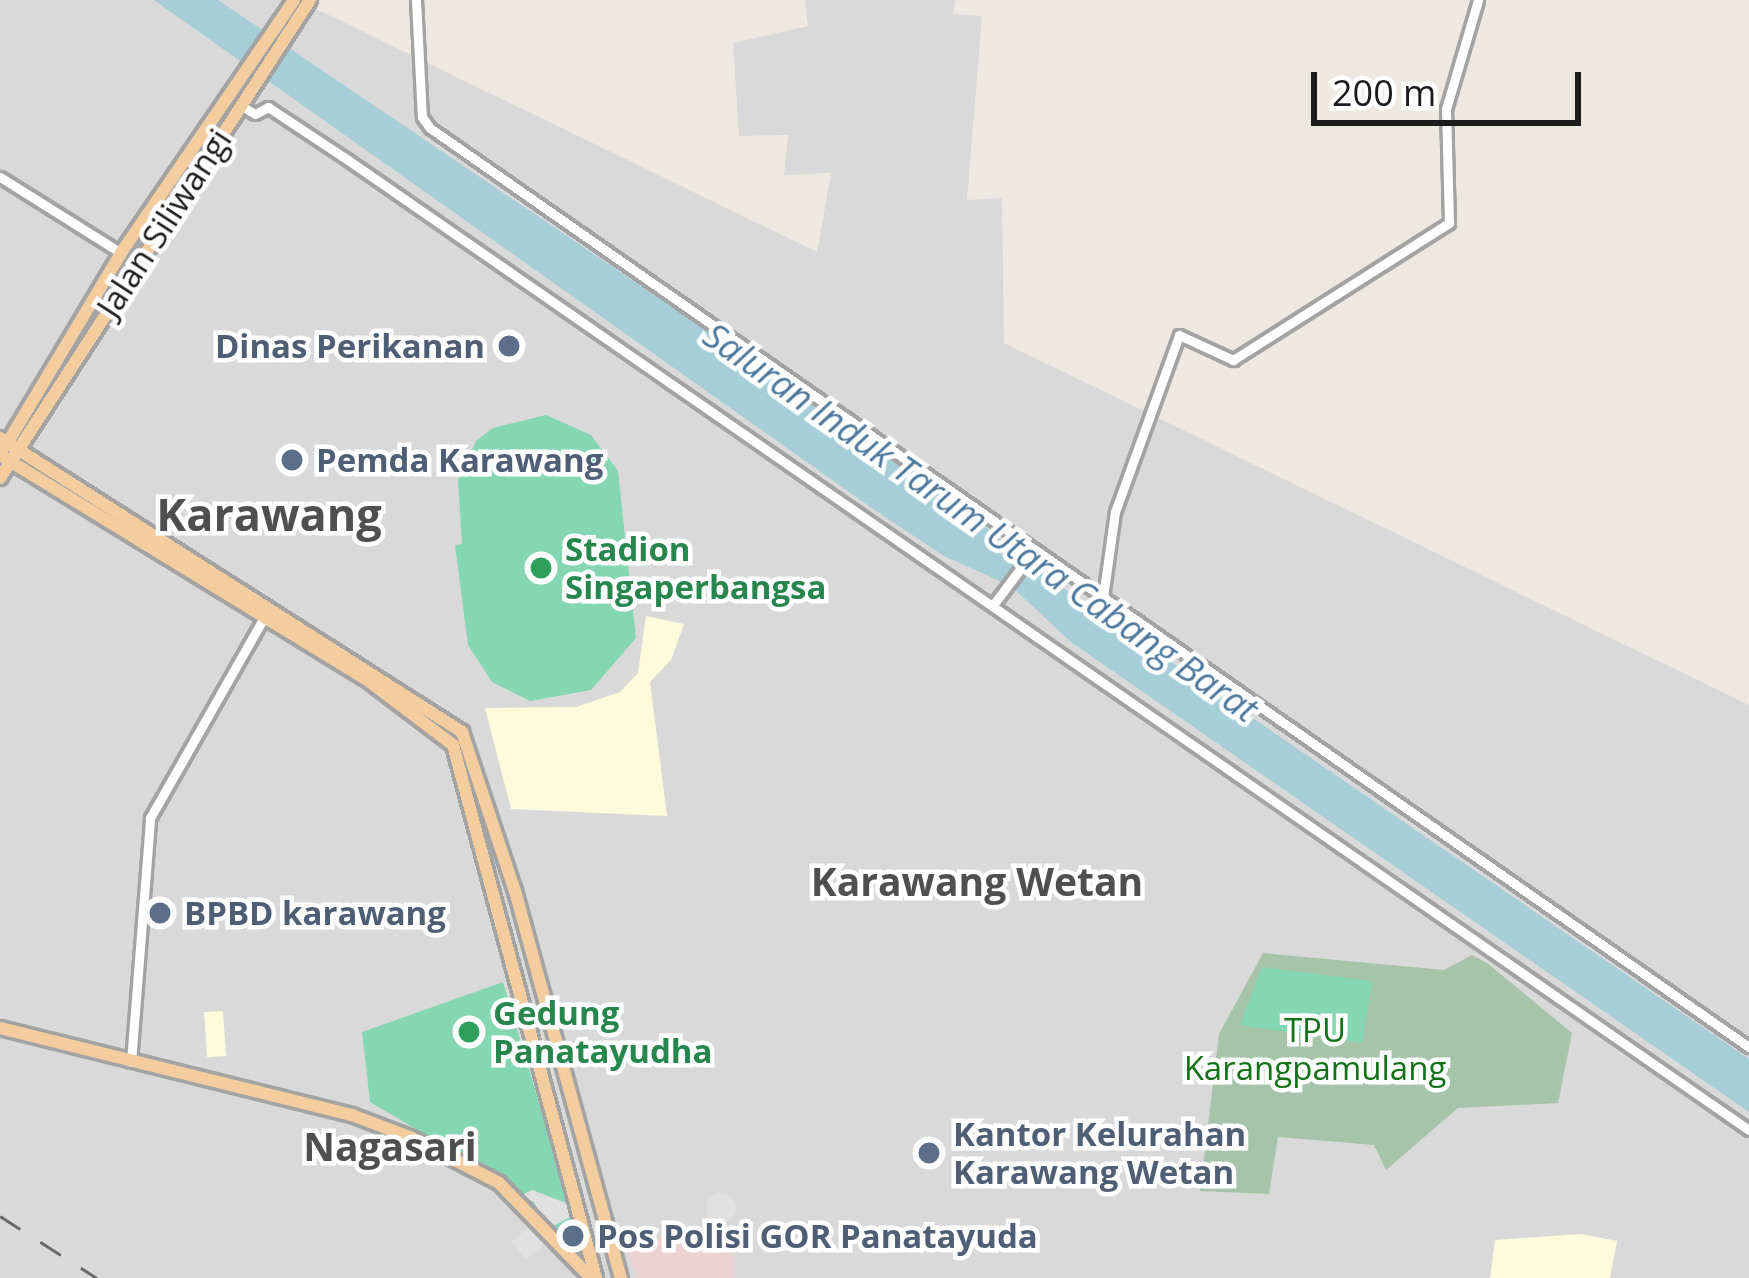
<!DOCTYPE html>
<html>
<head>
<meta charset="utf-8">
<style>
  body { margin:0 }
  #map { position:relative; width:1749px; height:1278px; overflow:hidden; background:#ede9e2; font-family:"Open Sans",sans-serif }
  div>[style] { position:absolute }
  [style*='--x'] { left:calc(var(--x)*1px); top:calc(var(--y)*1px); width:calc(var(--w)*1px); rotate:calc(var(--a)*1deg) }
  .residential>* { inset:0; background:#dad9d9 }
  .commercial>* { inset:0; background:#edd2d2 }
  .education>* { inset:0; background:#fcfbdb; transform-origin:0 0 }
  .cemetery>* { inset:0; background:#a5c4a9 }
  .pitch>* { inset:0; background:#85d7b4 }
  .parking>* { inset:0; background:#e0e0e0; transform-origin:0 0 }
  .round { border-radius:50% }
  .water>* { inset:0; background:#a5ced7 }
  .roads { filter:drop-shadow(3px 0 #a3a3a3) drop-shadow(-3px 0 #a3a3a3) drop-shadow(0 3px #a3a3a3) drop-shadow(0 -3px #a3a3a3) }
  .minor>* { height:9px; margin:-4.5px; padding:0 4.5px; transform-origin:4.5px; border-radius:4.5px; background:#fff }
  .major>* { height:12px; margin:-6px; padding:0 6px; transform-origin:6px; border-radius:6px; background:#f4cd9f }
  .rail>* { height:3px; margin-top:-1.5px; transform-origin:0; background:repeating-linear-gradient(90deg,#6a6a6a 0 24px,transparent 0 48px) }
  .dots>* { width:33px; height:33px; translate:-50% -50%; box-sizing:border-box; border:6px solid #fff; border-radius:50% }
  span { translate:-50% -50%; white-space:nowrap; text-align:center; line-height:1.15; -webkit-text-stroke:9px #fff; paint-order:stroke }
  .street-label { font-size:33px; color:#1c1c1c }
  .service-label { font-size:33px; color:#4e5e75; font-weight:700 }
  .right { translate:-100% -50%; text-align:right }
  .left { translate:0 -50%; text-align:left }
  .leisure-label { font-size:33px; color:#27864d; font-weight:700 }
  .park-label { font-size:33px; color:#137118 }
  .water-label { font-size:36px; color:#4d789d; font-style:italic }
  .quarter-label { font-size:39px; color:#4f4f4f; font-weight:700 }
  .district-label { font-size:45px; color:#4f4f4f; font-weight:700 }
  .scale { position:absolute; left:1311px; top:72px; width:270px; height:54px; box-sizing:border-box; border:6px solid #1c1c1c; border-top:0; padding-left:15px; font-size:36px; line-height:42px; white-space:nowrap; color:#1c1c1c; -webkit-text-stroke:9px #fff; paint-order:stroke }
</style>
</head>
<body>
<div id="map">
  <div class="residential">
    <div style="clip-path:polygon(0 0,298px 0,817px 252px,831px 173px,784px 175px,788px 135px,739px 136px,733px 43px,808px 26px,805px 0,955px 0,953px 14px,982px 16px,967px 200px,1002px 198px,1004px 343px,1749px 705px,1749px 1278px,0 1278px)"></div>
  </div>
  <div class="commercial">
    <div style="clip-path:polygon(731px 1227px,735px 1278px,637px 1278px,627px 1248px,675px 1231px)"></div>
  </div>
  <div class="education">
    <div style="clip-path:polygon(646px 616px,684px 624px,671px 660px,650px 682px,667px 816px,511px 809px,485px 708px,576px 707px,620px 692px,638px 673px)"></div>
    <div style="left:223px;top:1011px;width:45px;height:19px;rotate:86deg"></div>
    <div style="clip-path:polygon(1581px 1234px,1617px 1241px,1610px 1278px,1490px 1278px,1495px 1240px)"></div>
  </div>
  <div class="cemetery">
    <div style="clip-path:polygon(1263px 953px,1444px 970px,1472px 955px,1487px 963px,1572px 1033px,1558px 1103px,1458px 1108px,1386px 1170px,1374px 1145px,1278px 1137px,1269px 1194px,1200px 1191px,1219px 1034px)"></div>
  </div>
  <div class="pitch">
    <div style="clip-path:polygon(546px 415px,591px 435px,618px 471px,636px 638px,591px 690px,530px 701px,492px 682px,468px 645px,455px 545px,462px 544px,458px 480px,476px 441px,493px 428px)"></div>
    <div style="clip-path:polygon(1262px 967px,1372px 981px,1362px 1043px,1240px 1025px)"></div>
    <div style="clip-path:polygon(503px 982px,585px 1257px,575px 1261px,508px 1183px,370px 1102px,362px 1032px)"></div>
  </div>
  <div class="parking">
    <div style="clip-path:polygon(532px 1190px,566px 1203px,570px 1217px,548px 1229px,534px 1202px,520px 1196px)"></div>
    <div class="round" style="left:706px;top:1193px;width:30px;height:30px"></div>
    <div style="left:532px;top:1225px;width:23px;height:26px;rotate:52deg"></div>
  </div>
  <div class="water">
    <div style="clip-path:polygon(154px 0,218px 0,947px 493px,1027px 563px,1749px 1059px,1749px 1112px,1071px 642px,1011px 586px,944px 556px,876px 511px)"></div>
  </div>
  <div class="roads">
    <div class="minor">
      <div style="--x:416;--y:0;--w:117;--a:87.1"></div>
      <div style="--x:422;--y:117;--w:14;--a:54"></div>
      <div style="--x:430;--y:128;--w:1608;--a:34.87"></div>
      <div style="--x:240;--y:105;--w:17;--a:31"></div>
      <div style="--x:255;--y:114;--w:15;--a:-28"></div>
      <div style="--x:268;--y:107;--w:96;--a:33.5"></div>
      <div style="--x:348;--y:160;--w:1704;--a:34.7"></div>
      <div style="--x:0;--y:177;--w:143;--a:32.1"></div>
      <div style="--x:1103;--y:597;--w:86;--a:-82"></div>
      <div style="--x:1115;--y:512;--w:188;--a:-70.1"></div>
      <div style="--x:1179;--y:335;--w:60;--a:24.8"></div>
      <div style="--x:1233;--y:360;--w:256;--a:-32.4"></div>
      <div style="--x:1449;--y:223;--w:114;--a:-91.5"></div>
      <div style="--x:1446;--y:109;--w:114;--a:-73.6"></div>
      <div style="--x:993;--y:605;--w:66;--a:-53"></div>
      <div style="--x:131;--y:1062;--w:245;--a:-85.5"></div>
      <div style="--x:150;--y:818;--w:231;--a:-60.4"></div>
    </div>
    <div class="major">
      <div style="--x:0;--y:438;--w:548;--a:32.47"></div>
      <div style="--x:462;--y:732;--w:168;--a:71.6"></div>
      <div style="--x:515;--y:891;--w:401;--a:74.7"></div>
      <div style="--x:5;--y:447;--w:226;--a:-59.1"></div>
      <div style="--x:121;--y:253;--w:306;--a:-55.6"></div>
      <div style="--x:0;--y:455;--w:434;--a:31.5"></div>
      <div style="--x:370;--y:682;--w:104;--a:37.2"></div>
      <div style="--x:453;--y:745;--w:552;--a:74.98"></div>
      <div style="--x:0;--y:478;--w:570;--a:-57.04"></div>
      <div style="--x:0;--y:1028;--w:363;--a:13.9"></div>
      <div style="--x:352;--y:1115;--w:64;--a:21"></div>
      <div style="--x:412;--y:1138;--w:98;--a:27.3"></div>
      <div style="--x:499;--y:1183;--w:132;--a:45.9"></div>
    </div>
  </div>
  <div class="rail">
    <div style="--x:0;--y:1216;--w:115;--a:32.6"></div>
  </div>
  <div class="dots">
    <div style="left:509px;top:346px;background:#5c6f8a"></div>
    <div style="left:292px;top:460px;background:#5c6f8a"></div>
    <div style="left:541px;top:568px;background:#2e9e5b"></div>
    <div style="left:160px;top:913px;background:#5c6f8a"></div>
    <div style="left:469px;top:1032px;background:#2e9e5b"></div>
    <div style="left:929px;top:1153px;background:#5c6f8a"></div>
    <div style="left:573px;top:1236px;background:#5c6f8a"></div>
  </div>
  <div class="street-label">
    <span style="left:164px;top:223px;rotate:-57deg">Jalan Siliwangi</span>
  </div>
  <div class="service-label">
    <span class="right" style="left:485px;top:346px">Dinas Perikanan</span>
    <span class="left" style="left:316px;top:460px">Pemda Karawang</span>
    <span class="left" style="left:184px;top:913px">BPBD karawang</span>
    <span class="left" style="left:953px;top:1153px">Kantor Kelurahan<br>Karawang Wetan</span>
    <span class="left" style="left:597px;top:1236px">Pos Polisi GOR Panatayuda</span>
  </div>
  <div class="leisure-label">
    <span class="left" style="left:565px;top:568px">Stadion<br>Singaperbangsa</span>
    <span class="left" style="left:493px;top:1032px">Gedung<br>Panatayudha</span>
  </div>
  <div class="park-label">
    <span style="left:1315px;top:1049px">TPU<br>Karangpamulang</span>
  </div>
  <div class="water-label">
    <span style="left:981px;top:522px;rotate:35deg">Saluran Induk Tarum Utara Cabang Barat</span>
  </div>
  <div class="quarter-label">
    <span style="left:977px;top:881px">Karawang Wetan</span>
    <span style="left:390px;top:1146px">Nagasari</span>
  </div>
  <div class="district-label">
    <span style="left:269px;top:514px">Karawang</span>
  </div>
  <div class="scale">200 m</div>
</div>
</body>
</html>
